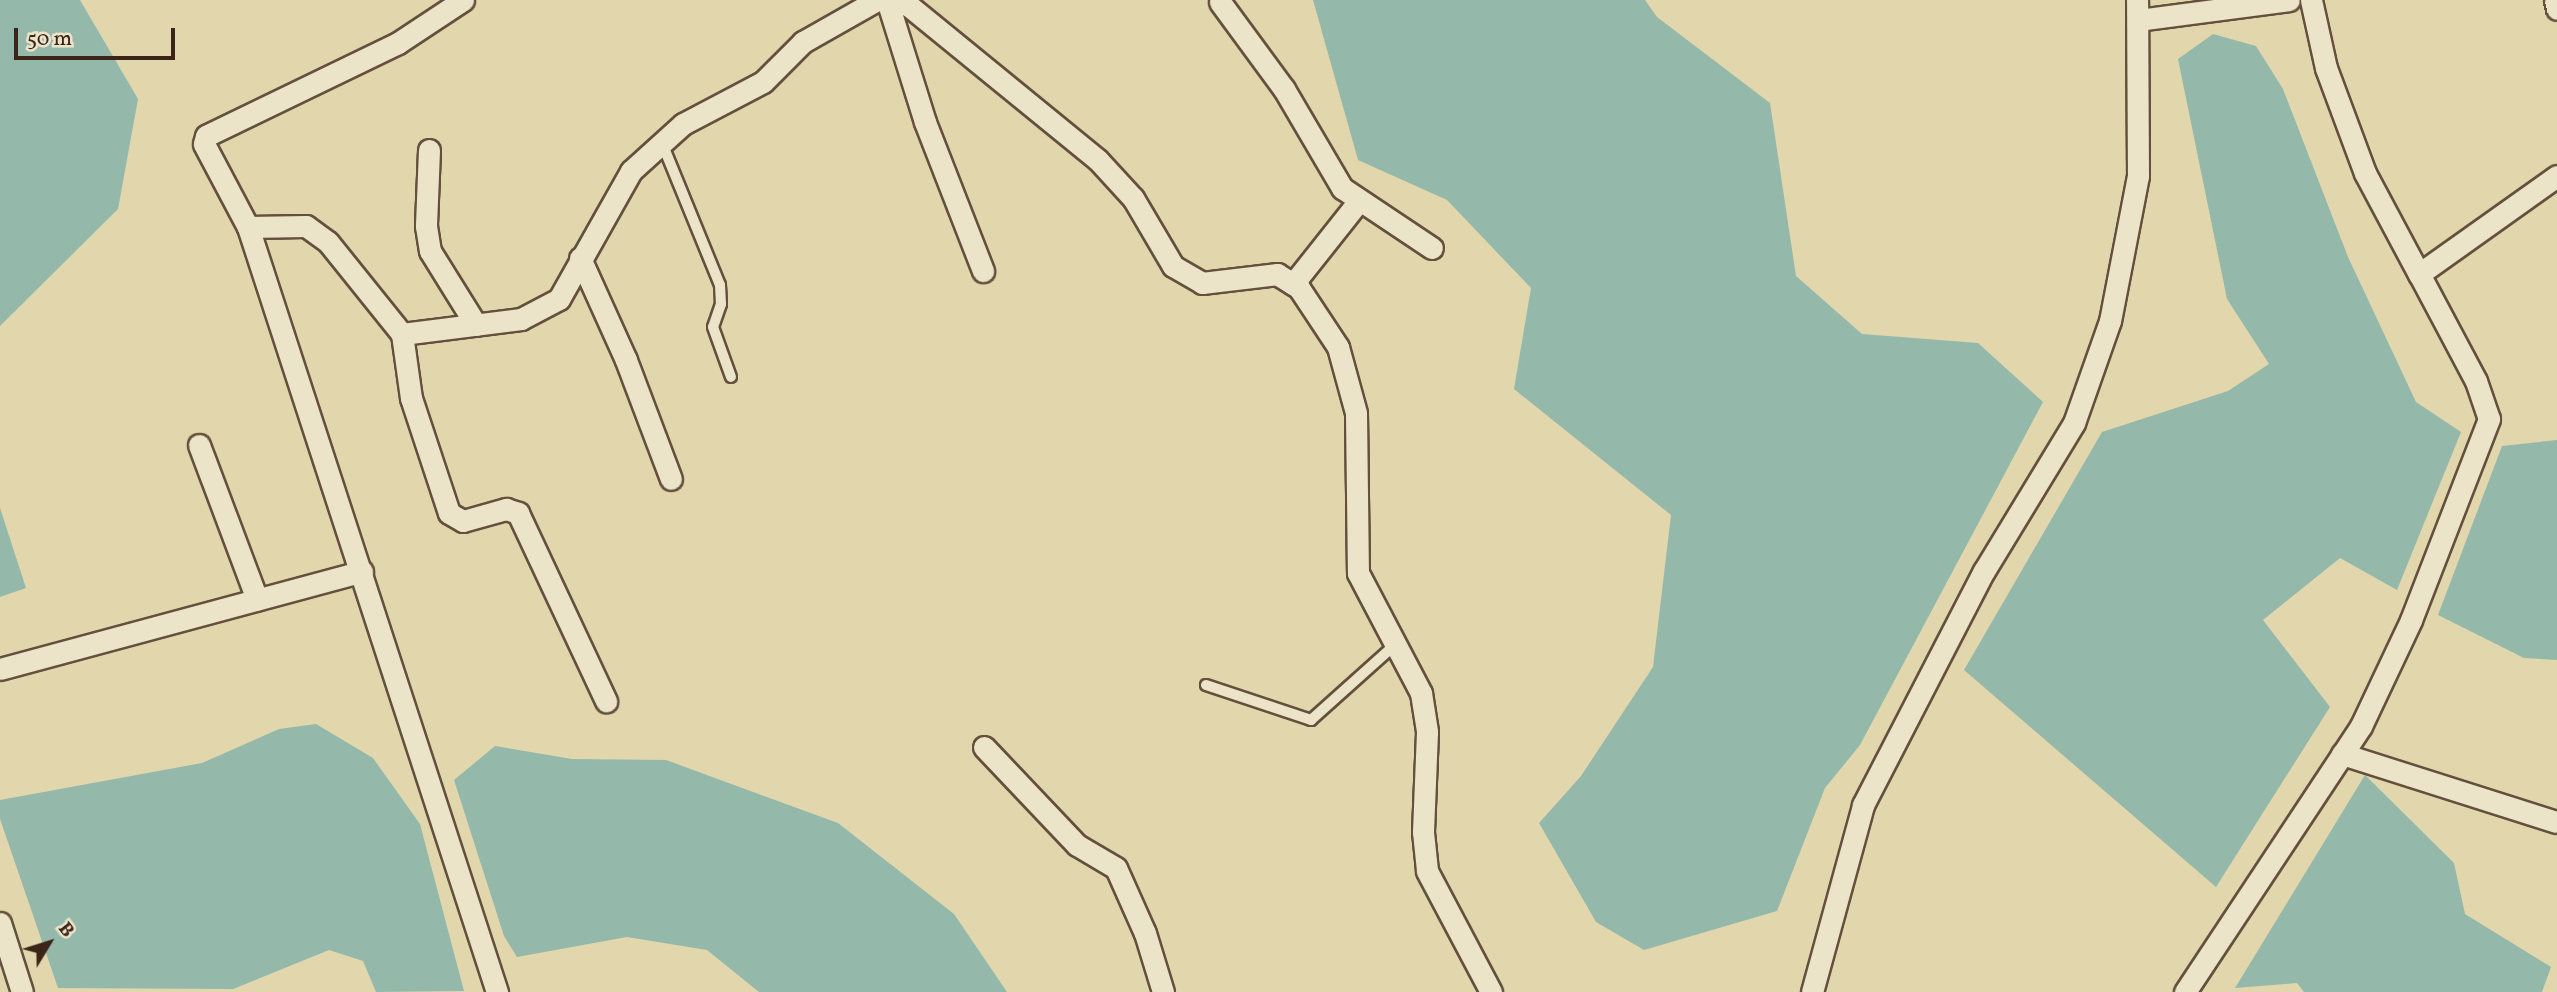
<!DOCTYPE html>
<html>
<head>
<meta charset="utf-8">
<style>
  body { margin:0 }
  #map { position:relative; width:2557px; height:992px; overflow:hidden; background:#e1d6ac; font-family:Vollkorn,serif }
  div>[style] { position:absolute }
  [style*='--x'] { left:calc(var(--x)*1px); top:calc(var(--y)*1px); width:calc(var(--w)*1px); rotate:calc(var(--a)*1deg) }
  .water>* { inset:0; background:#94b9ab }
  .roads { filter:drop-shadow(2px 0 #64503d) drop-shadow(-2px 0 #64503d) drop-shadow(0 2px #64503d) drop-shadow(0 -2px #64503d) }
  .lane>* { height:10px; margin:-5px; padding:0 5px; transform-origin:5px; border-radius:5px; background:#ece4c9 }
  .street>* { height:21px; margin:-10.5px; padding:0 10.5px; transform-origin:10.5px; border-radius:10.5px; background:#ece4c9 }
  span { translate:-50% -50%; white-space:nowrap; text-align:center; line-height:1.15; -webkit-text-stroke:6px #ece4c9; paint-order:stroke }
  .north { position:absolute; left:14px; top:908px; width:70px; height:70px; -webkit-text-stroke:5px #ece4c9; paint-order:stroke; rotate:52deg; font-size:19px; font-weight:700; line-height:28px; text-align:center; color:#3b2418 }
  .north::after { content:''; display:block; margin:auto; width:24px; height:32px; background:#3b2418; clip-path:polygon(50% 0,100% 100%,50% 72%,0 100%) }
  .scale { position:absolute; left:14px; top:28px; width:161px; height:32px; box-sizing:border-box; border:4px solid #3b2418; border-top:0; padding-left:9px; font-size:21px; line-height:24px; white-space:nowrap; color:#3b2418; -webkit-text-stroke:5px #ece4c9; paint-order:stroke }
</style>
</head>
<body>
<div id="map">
  <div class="water">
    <div style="clip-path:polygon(0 0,80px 0,138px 99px,118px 209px,0 326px)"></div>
    <div style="clip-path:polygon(1313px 0,1645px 0,1657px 17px,1770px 103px,1796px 276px,1862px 334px,1978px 343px,2043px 402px,1860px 745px,1825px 788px,1777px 911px,1644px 950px,1596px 922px,1539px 823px,1581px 776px,1653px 667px,1671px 515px,1514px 389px,1531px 288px,1447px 200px,1358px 160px)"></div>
    <div style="clip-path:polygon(2213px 34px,2256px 46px,2283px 89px,2348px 257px,2416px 402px,2461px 432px,2397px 590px,2340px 558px,2263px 620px,2330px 707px,2216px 887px,1964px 670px,2102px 432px,2228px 391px,2269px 364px,2227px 299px,2178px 59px)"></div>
    <div style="clip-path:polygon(2557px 440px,2557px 660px,2524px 658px,2438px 615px,2502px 446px)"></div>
    <div style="clip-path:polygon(0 508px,26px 588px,0 597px)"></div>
    <div style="clip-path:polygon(316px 724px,373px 758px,420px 824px,464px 991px,376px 992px,363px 961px,329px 950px,233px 989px,58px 988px,0 819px,0 800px,202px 763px,279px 729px)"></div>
    <div style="clip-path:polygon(495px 746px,572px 759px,666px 760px,838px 823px,954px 914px,1007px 992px,759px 992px,707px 950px,627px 937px,517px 957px,504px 936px,454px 780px)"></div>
    <div style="clip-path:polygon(2365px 775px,2454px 863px,2465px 914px,2551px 967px,2542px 992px,2304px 992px,2297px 983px,2235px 988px)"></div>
  </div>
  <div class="roads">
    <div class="lane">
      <div style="--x:662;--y:143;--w:153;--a:67.8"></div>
      <div style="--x:720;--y:285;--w:19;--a:87"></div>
      <div style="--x:721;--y:304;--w:24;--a:109"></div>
      <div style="--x:713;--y:327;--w:53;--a:70.2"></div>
      <div style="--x:1206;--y:685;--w:111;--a:18.4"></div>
      <div style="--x:1311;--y:720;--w:115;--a:-41.8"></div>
    </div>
    <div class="street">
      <div style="--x:463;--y:0;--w:78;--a:146.5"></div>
      <div style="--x:398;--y:43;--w:213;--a:154.2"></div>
      <div style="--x:206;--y:136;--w:8;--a:104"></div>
      <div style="--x:204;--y:144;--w:94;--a:62.1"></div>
      <div style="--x:248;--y:227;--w:805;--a:71.97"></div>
      <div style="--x:884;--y:0;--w:25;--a:12"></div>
      <div style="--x:908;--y:5;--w:245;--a:39.2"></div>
      <div style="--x:1098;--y:160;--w:52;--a:47.4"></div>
      <div style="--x:1133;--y:198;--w:79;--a:59.5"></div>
      <div style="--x:1173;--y:266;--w:34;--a:30"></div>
      <div style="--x:1202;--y:283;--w:76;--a:-6.8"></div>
      <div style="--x:1277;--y:274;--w:26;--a:32"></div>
      <div style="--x:1299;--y:288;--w:71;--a:56.5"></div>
      <div style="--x:1338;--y:347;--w:68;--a:74.7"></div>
      <div style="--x:1356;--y:413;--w:160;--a:89.3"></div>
      <div style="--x:1358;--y:573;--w:136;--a:62.3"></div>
      <div style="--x:1421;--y:693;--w:39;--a:81"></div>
      <div style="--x:1427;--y:732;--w:100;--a:92.3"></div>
      <div style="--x:1423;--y:832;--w:39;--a:84"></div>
      <div style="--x:1427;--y:871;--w:137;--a:62.1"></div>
      <div style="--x:887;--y:0;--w:128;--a:72.7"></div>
      <div style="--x:925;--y:122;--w:160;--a:68.7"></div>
      <div style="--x:2311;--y:0;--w:70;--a:77.6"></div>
      <div style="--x:2326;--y:68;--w:112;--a:69.6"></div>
      <div style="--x:2365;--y:173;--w:115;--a:61.9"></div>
      <div style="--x:2555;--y:0;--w:9;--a:77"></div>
      <div style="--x:1220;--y:2;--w:108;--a:53.7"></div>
      <div style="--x:1284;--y:89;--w:115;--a:59.6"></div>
      <div style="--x:1342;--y:188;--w:108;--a:33.7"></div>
      <div style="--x:2138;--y:20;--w:152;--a:-7.5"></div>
      <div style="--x:429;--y:150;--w:76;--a:92.3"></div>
      <div style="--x:426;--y:226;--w:25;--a:81"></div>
      <div style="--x:430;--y:251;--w:87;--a:58.1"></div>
      <div style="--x:248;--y:227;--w:58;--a:-1"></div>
      <div style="--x:306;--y:226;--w:27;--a:36"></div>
      <div style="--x:328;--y:242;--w:118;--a:51.2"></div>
      <div style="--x:402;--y:334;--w:120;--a:-7.2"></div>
      <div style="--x:521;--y:319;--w:43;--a:-27.8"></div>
      <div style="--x:559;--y:299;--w:147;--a:-60.6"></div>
      <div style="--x:631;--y:171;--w:70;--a:-42.1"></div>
      <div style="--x:683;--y:124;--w:90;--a:-27.7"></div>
      <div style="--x:763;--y:82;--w:57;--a:-45"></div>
      <div style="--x:803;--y:42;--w:85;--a:-29.6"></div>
      <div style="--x:580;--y:258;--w:112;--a:65.7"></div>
      <div style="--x:626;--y:360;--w:127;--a:69.3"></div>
      <div style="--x:1293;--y:284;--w:105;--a:-51.6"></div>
      <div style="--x:402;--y:334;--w:65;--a:82"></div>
      <div style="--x:411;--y:398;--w:121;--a:71.7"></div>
      <div style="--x:449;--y:513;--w:16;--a:30"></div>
      <div style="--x:463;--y:521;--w:45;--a:-15.6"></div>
      <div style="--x:506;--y:509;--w:13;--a:18"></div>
      <div style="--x:518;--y:513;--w:208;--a:64.9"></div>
      <div style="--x:199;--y:445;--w:165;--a:69.4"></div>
      <div style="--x:0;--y:669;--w:375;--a:-15.1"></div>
      <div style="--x:984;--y:747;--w:135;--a:46.5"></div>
      <div style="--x:1077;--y:845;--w:45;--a:30.5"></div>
      <div style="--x:1116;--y:868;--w:71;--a:66"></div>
      <div style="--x:1145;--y:933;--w:62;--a:73"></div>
      <div style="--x:2342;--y:754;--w:225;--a:17.6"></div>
      <div style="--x:0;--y:923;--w:72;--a:72.3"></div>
      <div style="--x:1812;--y:992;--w:194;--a:-74.7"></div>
      <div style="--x:1863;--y:805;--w:263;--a:-62.7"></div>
      <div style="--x:1984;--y:571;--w:173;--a:-58.7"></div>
      <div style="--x:2074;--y:423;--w:108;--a:-70.6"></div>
      <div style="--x:2110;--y:321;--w:148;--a:-79.1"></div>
      <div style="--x:2138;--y:176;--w:176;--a:-90.3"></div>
      <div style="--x:2185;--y:992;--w:319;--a:-56.5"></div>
      <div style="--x:2361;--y:726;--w:117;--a:-64.7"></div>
      <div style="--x:2411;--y:620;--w:216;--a:-68.8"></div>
      <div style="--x:2489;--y:419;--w:40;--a:-108.9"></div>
      <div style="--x:2476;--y:381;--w:121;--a:-118"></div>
      <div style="--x:2419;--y:274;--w:169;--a:-35.4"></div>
    </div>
  </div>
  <div class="north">B</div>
  <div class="scale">50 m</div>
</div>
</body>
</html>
